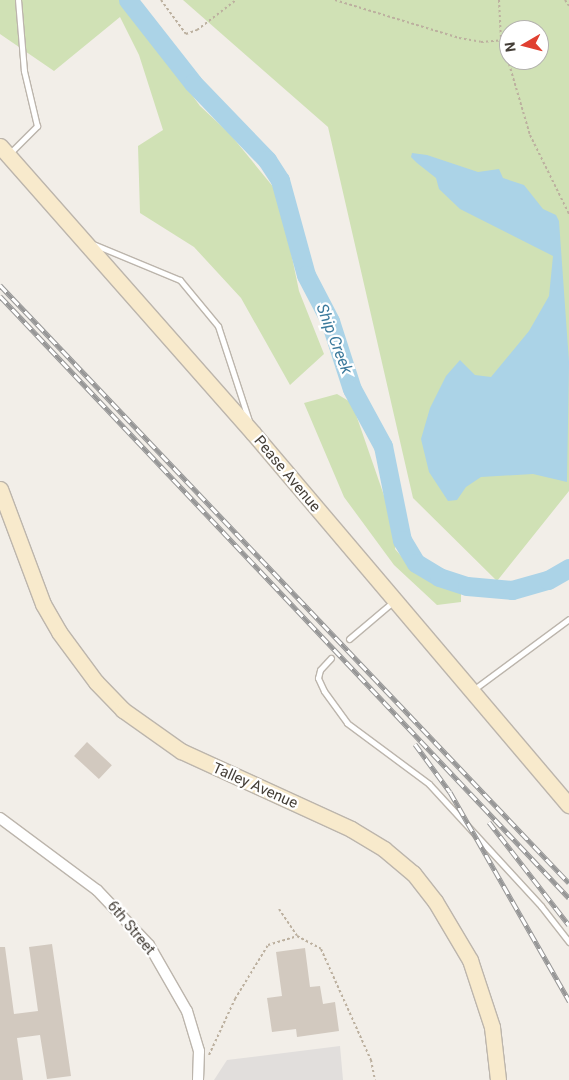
<!DOCTYPE html>
<html>
<head>
<meta charset="utf-8">
<style>
  body { margin:0 }
  #map { position:relative; width:569px; height:1080px; overflow:hidden; background:#f2eee8; font-family:Roboto,sans-serif }
  div>[style] { position:absolute }
  [style*='--x'] { left:calc(var(--x)*1px); top:calc(var(--y)*1px); width:calc(var(--w)*1px); rotate:calc(var(--a)*1deg) }
  .green>* { inset:0; background:#d0e1b5 }
  .parking>* { inset:0; background:#e1dedc }
  .water>* { inset:0; background:#abd3e7 }
  .river>* { height:19px; margin:-9.5px; padding:0 9.5px; transform-origin:9.5px; border-radius:9.5px; background:#abd3e7 }
  .building>* { inset:0; background:#d2c9bf; transform-origin:0 0 }
  .path>* { height:2px; margin-top:-1px; transform-origin:0; background:repeating-linear-gradient(90deg,#bcb09f 0 2.5px,transparent 0 5px) }
  .roads { filter:drop-shadow(1px 0 #bcb5ac) drop-shadow(-1px 0 #bcb5ac) drop-shadow(0 1px #bcb5ac) drop-shadow(0 -1px #bcb5ac) }
  .lane>* { height:5px; margin:-2.5px; padding:0 2.5px; transform-origin:2.5px; border-radius:2.5px; background:#fff }
  .street>* { height:10px; margin:-5px; padding:0 5px; transform-origin:5px; border-radius:5px; background:#fff }
  .secondary>* { height:15px; margin:-7.5px; padding:0 7.5px; transform-origin:7.5px; border-radius:7.5px; background:#f8eacc }
  .rail>* { height:5px; margin-top:-2.5px; transform-origin:0; background:repeating-linear-gradient(90deg,#fff 0 9px,#969696 0 18px); box-sizing:border-box; border-block:1px solid #969696 }
  span { translate:-50% -50%; white-space:nowrap; text-align:center; line-height:1.15; -webkit-text-stroke:4.5px #fff; paint-order:stroke }
  .street-label { font-size:15px; color:#443e37 }
  .water-label { font-size:16px; color:#3c7a9c; font-style:italic }
  .north { position:absolute; left:499px; top:20px; width:50px; height:50px; box-sizing:border-box; background:#fff; border:1px solid #b4b2af; border-radius:50%; rotate:262deg; font-size:14px; font-weight:700; line-height:20px; text-align:center; color:#443e37 }
  .north::after { content:''; display:block; margin:auto; width:18px; height:22px; background:#e04031; clip-path:polygon(50% 0,100% 100%,50% 72%,0 100%) }
</style>
</head>
<body>
<div id="map">
  <div class="green">
    <div style="clip-path:polygon(0 0,139px 0,129px 9px,200px 106px,230px 134px,279px 194px,299px 291px,324px 354px,290px 385px,241px 298px,194px 247px,140px 213px,138px 146px,163px 130px,139px 55px,120px 17px,54px 71px,0 34px)"></div>
    <div style="clip-path:polygon(evenodd,183px 0,569px 0,569px 491px,497px 581px,413px 498px,328px 127px,183px 0,509px 30px,539px 30px,539px 60px,509px 60px,509px 30px)"></div>
    <div style="clip-path:polygon(337px 394px,352px 403px,398px 536px,395px 549px,408px 564px,433px 584px,461px 592px,461px 602px,437px 605px,394px 565px,344px 497px,304px 403px)"></div>
  </div>
  <div class="parking">
    <div style="clip-path:polygon(340px 1046px,343px 1080px,214px 1080px,227px 1060px)"></div>
  </div>
  <div class="water">
    <div style="clip-path:polygon(412px 153px,427px 155px,478px 172px,499px 169px,503px 178px,524px 185px,543px 209px,556px 215px,559px 221px,569px 362px,567px 482px,533px 474px,481px 477px,466px 487px,457px 500px,448px 501px,429px 472px,421px 439px,430px 408px,446px 376px,460px 360px,475px 375px,491px 377px,529px 331px,549px 296px,553px 256px,460px 209px,439px 189px,436px 178px,417px 163px,411px 157px)"></div>
  </div>
  <div class="river">
    <div style="--x:128;--y:0;--w:105;--a:51.9"></div>
    <div style="--x:193;--y:83;--w:107;--a:46.1"></div>
    <div style="--x:267;--y:160;--w:24;--a:57"></div>
    <div style="--x:280;--y:180;--w:98;--a:74.7"></div>
    <div style="--x:306;--y:275;--w:52;--a:62.4"></div>
    <div style="--x:330;--y:321;--w:71;--a:72.1"></div>
    <div style="--x:352;--y:389;--w:65;--a:61.5"></div>
    <div style="--x:383;--y:446;--w:96;--a:78.6"></div>
    <div style="--x:402;--y:540;--w:27;--a:59"></div>
    <div style="--x:416;--y:563;--w:27;--a:31"></div>
    <div style="--x:439;--y:577;--w:29;--a:18"></div>
    <div style="--x:467;--y:586;--w:45;--a:5.1"></div>
    <div style="--x:512;--y:590;--w:37;--a:-16"></div>
    <div style="--x:548;--y:580;--w:24;--a:-30"></div>
  </div>
  <div class="building">
    <div style="left:87px;top:742px;width:34px;height:19px;rotate:43deg"></div>
    <div style="clip-path:polygon(52px 944px,71px 1076px,47px 1079px,40px 1035px,17px 1038px,23px 1080px,0 1080px,0 947px,5px 947px,14px 1014px,38px 1011px,29px 947px)"></div>
    <div style="clip-path:polygon(305px 948px,310px 987px,320px 986px,323px 1004px,335px 1002px,339px 1031px,297px 1037px,296px 1029px,272px 1032px,267px 998px,282px 996px,276px 952px)"></div>
  </div>
  <div class="path">
    <div style="--x:161;--y:0;--w:42;--a:53.7"></div>
    <div style="--x:186;--y:34;--w:12;--a:-20"></div>
    <div style="--x:197;--y:30;--w:49;--a:-37.6"></div>
    <div style="--x:335;--y:0;--w:130;--a:17"></div>
    <div style="--x:459;--y:38;--w:22;--a:10"></div>
    <div style="--x:481;--y:42;--w:21;--a:-5"></div>
    <div style="--x:502;--y:40;--w:99;--a:73.6"></div>
    <div style="--x:530;--y:135;--w:88;--a:63.7"></div>
    <div style="--x:499;--y:0;--w:40;--a:87.1"></div>
    <div style="--x:565;--y:0;--w:7;--a:56"></div>
    <div style="--x:279;--y:909;--w:32;--a:56"></div>
    <div style="--x:209;--y:1055;--w:62;--a:-65.1"></div>
    <div style="--x:235;--y:999;--w:63;--a:-58.6"></div>
    <div style="--x:268;--y:945;--w:30;--a:-17"></div>
    <div style="--x:297;--y:936;--w:27;--a:28"></div>
    <div style="--x:321;--y:949;--w:122;--a:65.8"></div>
    <div style="--x:371;--y:1060;--w:20;--a:79"></div>
  </div>
  <div class="roads">
    <div class="lane">
      <div style="--x:9;--y:154;--w:40;--a:-45"></div>
      <div style="--x:37;--y:126;--w:57;--a:-103.3"></div>
      <div style="--x:24;--y:71;--w:71;--a:-94.8"></div>
      <div style="--x:93;--y:244;--w:94;--a:22.5"></div>
      <div style="--x:180;--y:280;--w:60;--a:50.4"></div>
      <div style="--x:218;--y:326;--w:100;--a:71.9"></div>
      <div style="--x:349;--y:639;--w:59;--a:-40.2"></div>
      <div style="--x:331;--y:658;--w:16;--a:133"></div>
      <div style="--x:320;--y:670;--w:8;--a:104"></div>
      <div style="--x:318;--y:678;--w:14;--a:65"></div>
      <div style="--x:324;--y:691;--w:39;--a:54"></div>
      <div style="--x:347;--y:723;--w:102;--a:36.6"></div>
      <div style="--x:429;--y:784;--w:166;--a:47.4"></div>
      <div style="--x:541;--y:906;--w:46;--a:52.1"></div>
      <div style="--x:473;--y:690;--w:119;--a:-36.5"></div>
    </div>
    <div class="street">
      <div style="--x:0;--y:818;--w:121;--a:36.6"></div>
      <div style="--x:97;--y:890;--w:76;--a:46.6"></div>
      <div style="--x:149;--y:945;--w:76;--a:60.1"></div>
      <div style="--x:187;--y:1011;--w:42;--a:73.3"></div>
      <div style="--x:199;--y:1051;--w:29;--a:92"></div>
    </div>
    <div class="secondary">
      <div style="--x:0;--y:146;--w:383;--a:48.6"></div>
      <div style="--x:253;--y:433;--w:488;--a:49.7"></div>
      <div style="--x:0;--y:489;--w:123;--a:69.5"></div>
      <div style="--x:43;--y:604;--w:32;--a:60"></div>
      <div style="--x:59;--y:632;--w:62;--a:53.5"></div>
      <div style="--x:96;--y:682;--w:39;--a:46"></div>
      <div style="--x:123;--y:710;--w:71;--a:35.3"></div>
      <div style="--x:181;--y:751;--w:187;--a:24.6"></div>
      <div style="--x:351;--y:829;--w:39;--a:31"></div>
      <div style="--x:384;--y:849;--w:38;--a:40"></div>
      <div style="--x:413;--y:873;--w:36;--a:52"></div>
      <div style="--x:435;--y:901;--w:69;--a:59.3"></div>
      <div style="--x:470;--y:960;--w:71;--a:71.8"></div>
      <div style="--x:492;--y:1027;--w:53;--a:83.5"></div>
    </div>
  </div>
  <div class="rail">
    <div style="--x:0;--y:285;--w:825;--a:46.42"></div>
    <div style="--x:0;--y:296;--w:828;--a:46.61"></div>
    <div style="--x:415;--y:744;--w:59;--a:53.9"></div>
    <div style="--x:450;--y:792;--w:241;--a:60.3"></div>
    <div style="--x:489;--y:822;--w:130;--a:52.2"></div>
  </div>
  <div class="street-label">
    <span style="left:287px;top:474px;rotate:50deg">Pease Avenue</span>
    <span style="left:255px;top:786px;rotate:24deg">Talley Avenue</span>
    <span style="left:131px;top:928px;rotate:50deg">6th Street</span>
  </div>
  <div class="water-label">
    <span style="left:334px;top:339px;rotate:69deg">Ship Creek</span>
  </div>
  <div class="north">N</div>
</div>
</body>
</html>
